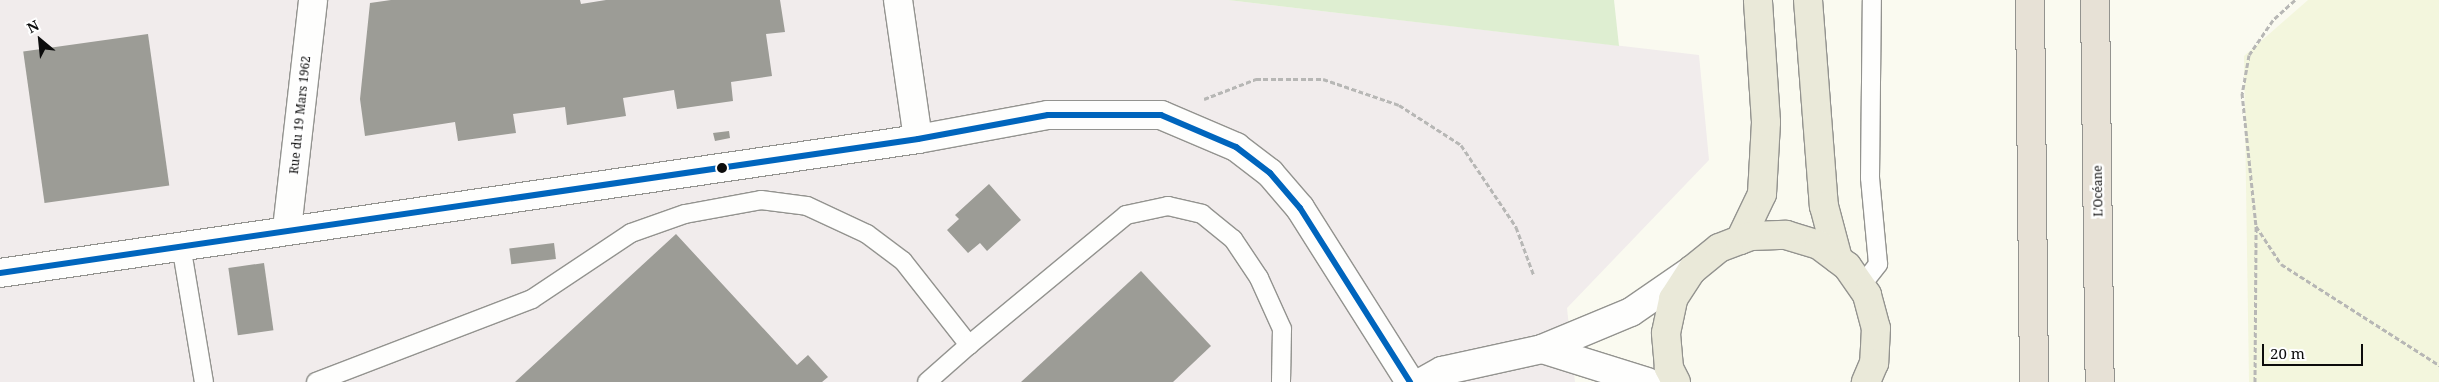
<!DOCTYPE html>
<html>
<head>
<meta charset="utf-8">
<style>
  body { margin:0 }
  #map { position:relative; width:2439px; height:382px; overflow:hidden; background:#fafaf0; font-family:"Noto Serif",serif }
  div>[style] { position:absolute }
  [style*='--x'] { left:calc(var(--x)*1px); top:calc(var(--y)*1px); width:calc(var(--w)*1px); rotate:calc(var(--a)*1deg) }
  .industrial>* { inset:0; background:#f1ecec }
  .farmland>* { inset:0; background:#f3f6dd }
  .green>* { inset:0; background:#deeed1 }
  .building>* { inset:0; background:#9c9c96; transform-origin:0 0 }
  .path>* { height:3px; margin-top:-1.5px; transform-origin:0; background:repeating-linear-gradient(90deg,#b7b7b5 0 5px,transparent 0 7.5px) }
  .roads { filter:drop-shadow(1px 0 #93938f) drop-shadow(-1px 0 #93938f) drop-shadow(0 1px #93938f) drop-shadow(0 -1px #93938f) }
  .service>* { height:18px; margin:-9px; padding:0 9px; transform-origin:9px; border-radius:9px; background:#fefefd }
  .minor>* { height:28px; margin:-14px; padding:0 14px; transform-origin:14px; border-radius:14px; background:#fefefd }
  .tertiary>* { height:28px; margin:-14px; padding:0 14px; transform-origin:14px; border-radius:14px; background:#fefefd }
  .primary>* { height:28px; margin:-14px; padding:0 14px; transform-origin:14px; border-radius:14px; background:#eae9d9 }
  .motorway>* { height:28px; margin:-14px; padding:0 14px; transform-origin:14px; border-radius:14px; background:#e7e1d6 }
  .bus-1>* { height:6px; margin:-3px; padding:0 3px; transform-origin:3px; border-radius:3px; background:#0065bd }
  .dots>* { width:14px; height:14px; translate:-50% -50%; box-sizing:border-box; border:2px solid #fff; border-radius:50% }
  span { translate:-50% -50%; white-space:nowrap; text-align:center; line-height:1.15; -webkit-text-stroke:5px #fff; paint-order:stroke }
  .street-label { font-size:12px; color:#0c0c0c }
  .north { position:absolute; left:15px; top:15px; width:50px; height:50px; -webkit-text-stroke:4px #fff; paint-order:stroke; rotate:332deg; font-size:14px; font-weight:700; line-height:20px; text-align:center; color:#0c0c0c }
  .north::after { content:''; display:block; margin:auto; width:18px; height:22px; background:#0c0c0c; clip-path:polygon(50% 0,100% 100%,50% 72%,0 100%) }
  .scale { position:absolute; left:2262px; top:344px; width:101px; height:22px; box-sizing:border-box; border:2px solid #0c0c0c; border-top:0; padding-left:6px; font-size:15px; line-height:18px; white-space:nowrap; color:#0c0c0c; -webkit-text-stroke:4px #fff; paint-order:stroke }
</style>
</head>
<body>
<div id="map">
  <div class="industrial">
    <div style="clip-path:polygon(0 0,1228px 0,1699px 55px,1709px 160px,1567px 308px,1575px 382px,0 382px)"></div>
  </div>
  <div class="farmland">
    <div style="clip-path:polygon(2308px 0,2439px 0,2439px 382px,2249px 382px,2244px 56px)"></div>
  </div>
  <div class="green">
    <div style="clip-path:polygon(1228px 0,1614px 0,1619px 46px)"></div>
  </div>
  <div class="building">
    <div style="clip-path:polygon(391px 0,580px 0,581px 4px,606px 0,780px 0,785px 32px,766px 34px,772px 76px,731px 82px,733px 101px,677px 109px,674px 90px,623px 98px,626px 116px,567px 125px,565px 107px,513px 114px,516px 133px,458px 141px,455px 122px,365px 136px,360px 99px,370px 3px)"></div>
    <div style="left:148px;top:34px;width:153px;height:126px;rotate:82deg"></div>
    <div style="clip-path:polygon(729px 131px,730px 138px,715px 141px,713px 133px)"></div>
    <div style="clip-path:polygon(989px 184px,1021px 220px,987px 251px,980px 243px,968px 253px,947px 230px,959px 219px,955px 215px)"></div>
    <div style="clip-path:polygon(676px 234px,797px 365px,808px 355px,828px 377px,822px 382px,515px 382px)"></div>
    <div style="left:554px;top:243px;width:16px;height:45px;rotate:83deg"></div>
    <div style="left:264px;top:263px;width:68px;height:36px;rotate:82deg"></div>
    <div style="clip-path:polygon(1141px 271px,1211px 346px,1173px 382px,1021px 382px)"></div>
  </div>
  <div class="path">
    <div style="--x:2295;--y:0;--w:30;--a:138"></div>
    <div style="--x:2273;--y:20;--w:42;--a:124.4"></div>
    <div style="--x:2249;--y:55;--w:39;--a:100"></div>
    <div style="--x:2242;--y:93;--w:134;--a:84"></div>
    <div style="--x:2256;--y:226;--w:45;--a:56.7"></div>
    <div style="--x:2281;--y:264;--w:188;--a:32.6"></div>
    <div style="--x:1204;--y:99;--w:56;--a:-21"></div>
    <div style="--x:1256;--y:79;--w:67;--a:0"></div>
    <div style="--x:1323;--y:79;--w:80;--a:18.9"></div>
    <div style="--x:1399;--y:105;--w:74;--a:32.8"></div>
    <div style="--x:1461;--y:145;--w:99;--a:56.1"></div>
    <div style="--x:1516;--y:227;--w:52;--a:69.8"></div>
    <div style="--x:2255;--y:382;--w:156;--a:-89.6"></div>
  </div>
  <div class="roads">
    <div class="service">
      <div style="--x:181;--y:245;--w:139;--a:80.5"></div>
      <div style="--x:1861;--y:286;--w:28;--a:-52"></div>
      <div style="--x:1878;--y:264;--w:86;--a:-95.3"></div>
      <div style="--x:1870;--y:178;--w:178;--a:-89.4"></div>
      <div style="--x:316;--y:382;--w:231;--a:-21"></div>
      <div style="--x:532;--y:299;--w:119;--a:-33.7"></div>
      <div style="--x:631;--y:233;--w:57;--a:-19.4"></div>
      <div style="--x:685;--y:214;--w:77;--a:-10.4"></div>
      <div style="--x:761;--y:200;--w:46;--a:7.4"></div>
      <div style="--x:807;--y:206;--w:66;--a:25"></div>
      <div style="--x:867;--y:234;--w:45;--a:36.9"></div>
      <div style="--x:903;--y:261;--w:107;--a:51.8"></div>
      <div style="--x:969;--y:345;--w:204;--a:-39.6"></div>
      <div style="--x:1126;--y:215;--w:43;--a:-12.1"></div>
      <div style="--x:1168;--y:206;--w:35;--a:13"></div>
      <div style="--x:1202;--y:214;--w:40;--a:39"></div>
      <div style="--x:1233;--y:239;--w:47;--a:56.3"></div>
      <div style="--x:1259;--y:278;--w:56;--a:65.7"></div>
      <div style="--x:1282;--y:329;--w:53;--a:91.1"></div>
      <div style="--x:927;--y:382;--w:56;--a:-41.4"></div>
    </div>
    <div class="minor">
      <div style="--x:898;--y:0;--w:140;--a:81.8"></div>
      <div style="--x:287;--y:229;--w:230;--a:-83.5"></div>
    </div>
    <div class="tertiary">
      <div style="--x:0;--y:273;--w:928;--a:-8.3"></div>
      <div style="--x:918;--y:139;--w:132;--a:-10.5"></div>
      <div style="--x:1048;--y:115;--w:113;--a:0"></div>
      <div style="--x:1161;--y:115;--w:82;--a:23.1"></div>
      <div style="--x:1236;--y:147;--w:43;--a:37.4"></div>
      <div style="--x:1270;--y:173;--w:46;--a:49.4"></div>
      <div style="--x:1300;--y:208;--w:206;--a:57.7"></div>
      <div style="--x:1542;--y:349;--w:110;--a:17.4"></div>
      <div style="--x:1422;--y:382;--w:23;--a:-29"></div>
      <div style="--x:1442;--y:371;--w:102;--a:-12.4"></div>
      <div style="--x:1542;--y:349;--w:96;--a:-22.6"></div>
      <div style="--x:1631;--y:312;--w:74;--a:-34.5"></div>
    </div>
    <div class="primary">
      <div style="--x:1808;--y:0;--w:207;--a:85.6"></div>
      <div style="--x:1824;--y:206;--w:55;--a:75.2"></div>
      <div style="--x:1740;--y:240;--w:51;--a:-64.4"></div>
      <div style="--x:1762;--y:194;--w:72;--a:-86.8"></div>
      <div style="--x:1766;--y:122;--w:122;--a:-93.8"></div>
      <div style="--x:1676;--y:382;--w:16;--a:-117"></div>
      <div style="--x:1669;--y:368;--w:35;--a:-95"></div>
      <div style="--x:1666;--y:333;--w:35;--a:-78"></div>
      <div style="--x:1673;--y:299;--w:35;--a:-57"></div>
      <div style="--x:1692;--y:270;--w:35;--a:-39"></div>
      <div style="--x:1719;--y:248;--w:22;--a:-21"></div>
      <div style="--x:1740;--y:240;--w:12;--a:-20"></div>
      <div style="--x:1751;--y:236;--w:35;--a:-2"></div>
      <div style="--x:1786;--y:235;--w:34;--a:17"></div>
      <div style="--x:1819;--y:245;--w:35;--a:37"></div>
      <div style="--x:1847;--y:266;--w:35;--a:55"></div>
      <div style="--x:1867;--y:295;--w:34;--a:75"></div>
      <div style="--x:1876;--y:328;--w:35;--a:93"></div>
      <div style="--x:1874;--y:363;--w:21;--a:113"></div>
    </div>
    <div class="motorway">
      <div style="--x:2030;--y:0;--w:382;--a:89.4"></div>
      <div style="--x:2095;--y:0;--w:382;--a:89.3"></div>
    </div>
  </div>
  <div class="bus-1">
    <div style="--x:0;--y:273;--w:928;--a:-8.3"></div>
    <div style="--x:918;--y:139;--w:132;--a:-10.5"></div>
    <div style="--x:1048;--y:115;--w:113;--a:0"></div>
    <div style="--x:1161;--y:115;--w:82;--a:23.1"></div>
    <div style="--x:1236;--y:147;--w:43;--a:37.4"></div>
    <div style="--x:1270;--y:173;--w:46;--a:49.4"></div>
    <div style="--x:1300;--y:208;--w:206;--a:57.7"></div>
  </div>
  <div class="dots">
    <div style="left:722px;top:168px;background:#0c0c0c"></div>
  </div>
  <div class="street-label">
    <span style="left:300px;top:115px;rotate:-84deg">Rue du 19 Mars 1962</span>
    <span style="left:2098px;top:191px;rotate:-91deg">L’Océane</span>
  </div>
  <div class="north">N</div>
  <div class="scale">20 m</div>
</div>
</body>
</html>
